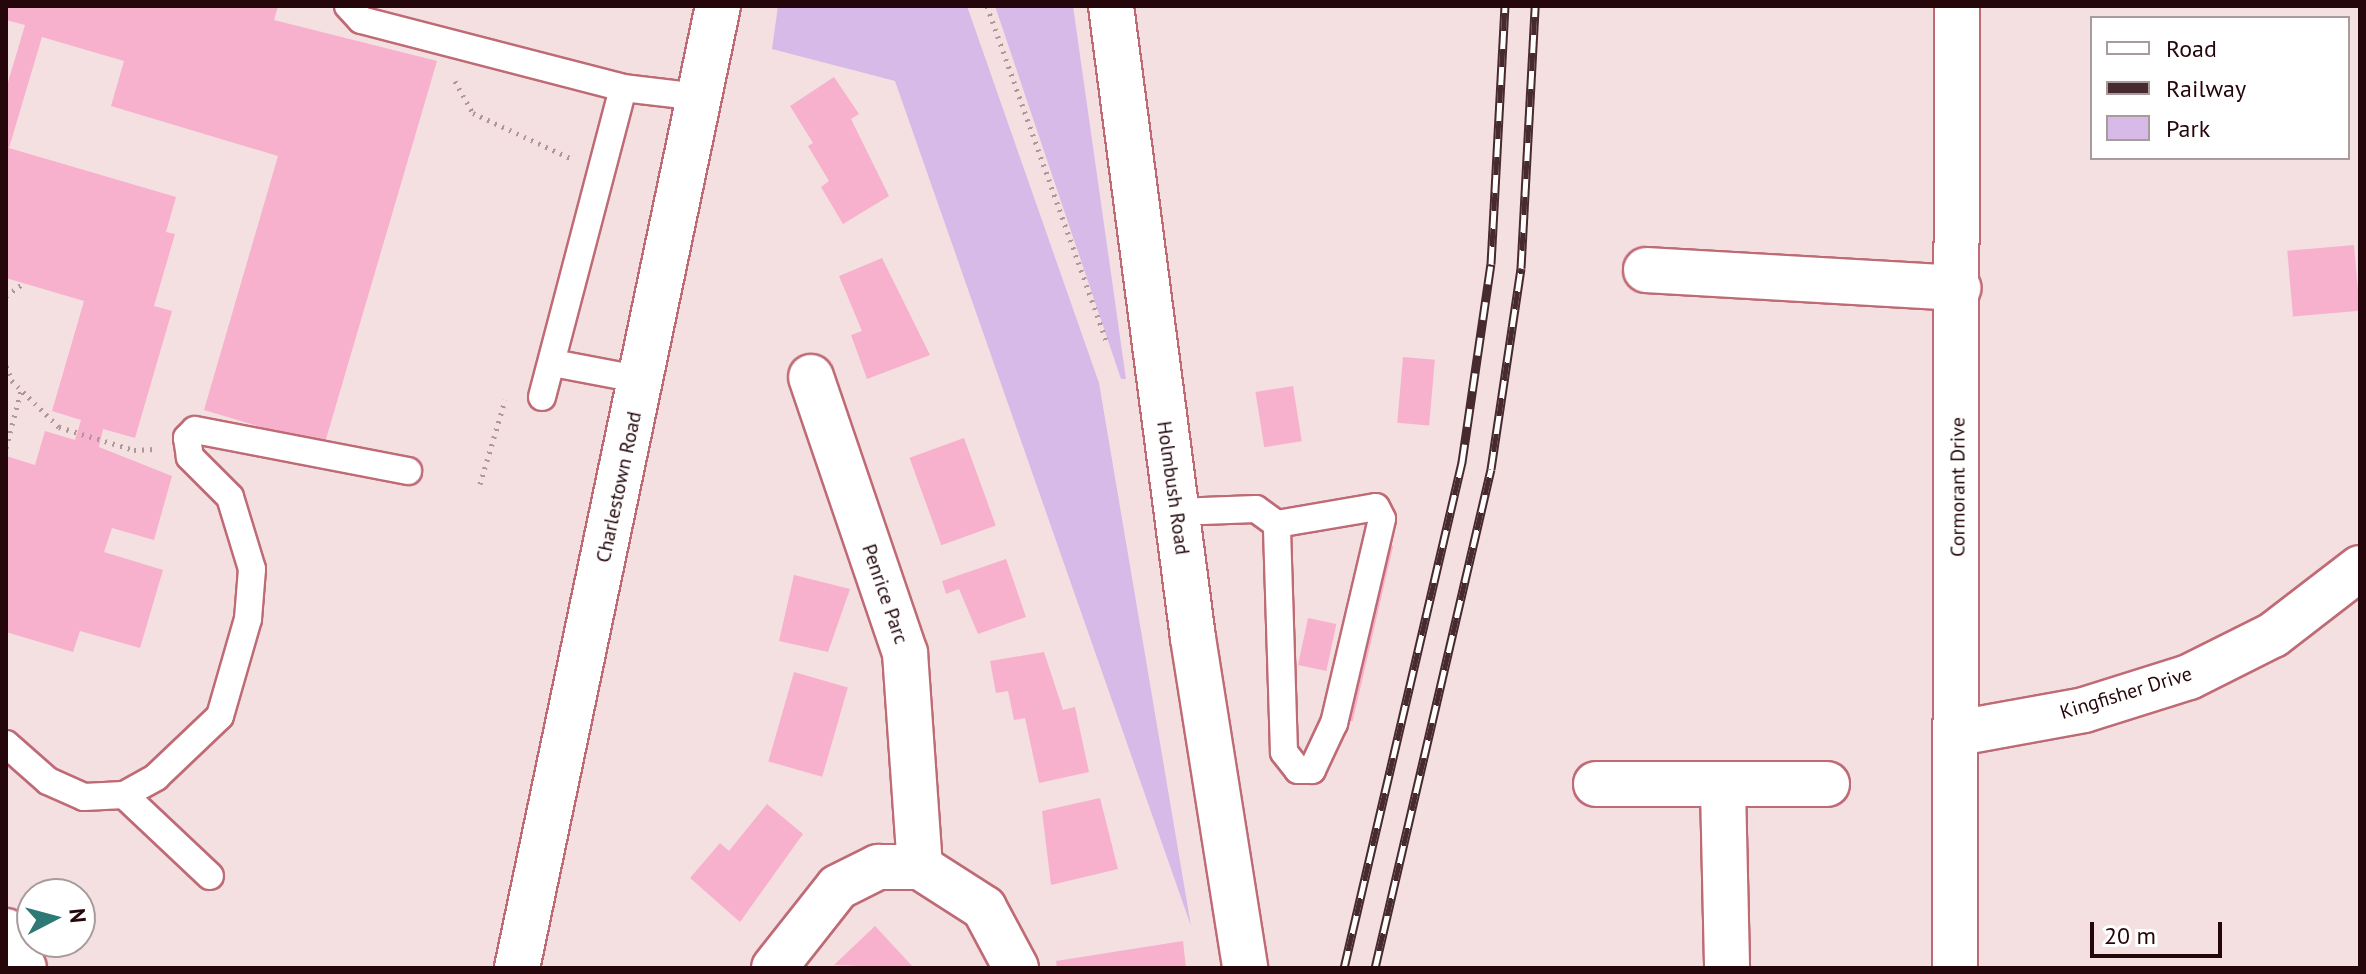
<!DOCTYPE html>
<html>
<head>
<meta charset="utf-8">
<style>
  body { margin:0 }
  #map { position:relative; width:2366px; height:974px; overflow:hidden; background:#f4e0e1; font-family:"PT Sans",sans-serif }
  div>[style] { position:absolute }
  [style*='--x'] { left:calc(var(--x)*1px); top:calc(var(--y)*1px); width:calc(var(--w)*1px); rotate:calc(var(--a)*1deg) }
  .green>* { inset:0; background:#d7bae8 }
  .building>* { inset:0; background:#f7b1cd; transform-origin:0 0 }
  .path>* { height:5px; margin-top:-2.5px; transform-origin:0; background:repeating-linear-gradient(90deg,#ae9699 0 2px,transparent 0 8px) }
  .roads { filter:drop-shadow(2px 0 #bf6b75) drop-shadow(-2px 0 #bf6b75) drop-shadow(0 2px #bf6b75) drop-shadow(0 -2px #bf6b75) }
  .service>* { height:26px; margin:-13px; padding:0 13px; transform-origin:13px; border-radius:13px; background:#fff }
  .minor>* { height:44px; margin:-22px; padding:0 22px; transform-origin:22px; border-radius:22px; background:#fff }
  .tertiary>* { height:44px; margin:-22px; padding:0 22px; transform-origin:22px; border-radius:22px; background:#fff }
  .trunk>* { height:44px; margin:-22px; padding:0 22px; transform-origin:22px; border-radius:22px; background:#fff }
  .rail>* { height:9px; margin-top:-4.5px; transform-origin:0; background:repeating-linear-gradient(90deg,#fff 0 18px,#472a2e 0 36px); box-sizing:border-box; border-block:2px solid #472a2e }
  span { translate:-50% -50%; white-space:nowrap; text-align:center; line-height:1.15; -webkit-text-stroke:6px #fff; paint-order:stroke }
  .street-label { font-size:20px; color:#25060b }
  .frame { position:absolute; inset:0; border:8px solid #25060b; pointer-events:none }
  .legend { position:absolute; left:2090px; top:16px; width:260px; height:144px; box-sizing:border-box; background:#fff; border:2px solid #a89b9d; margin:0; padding:10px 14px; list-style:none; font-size:24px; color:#25060b }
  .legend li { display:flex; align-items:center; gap:16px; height:40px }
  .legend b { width:40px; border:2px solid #a89b9d }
  .north { position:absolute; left:16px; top:878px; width:80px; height:80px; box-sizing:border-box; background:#fff; border:2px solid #a89b9d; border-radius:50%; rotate:84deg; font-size:22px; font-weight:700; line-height:32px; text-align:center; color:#25060b }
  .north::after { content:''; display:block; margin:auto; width:28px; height:36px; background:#2e7876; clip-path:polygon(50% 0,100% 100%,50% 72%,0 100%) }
  .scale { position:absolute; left:2090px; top:922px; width:132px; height:36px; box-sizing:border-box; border:4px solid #25060b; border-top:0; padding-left:10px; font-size:24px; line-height:28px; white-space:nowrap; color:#25060b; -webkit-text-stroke:6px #fff; paint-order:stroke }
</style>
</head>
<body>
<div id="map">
  <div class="green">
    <div style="clip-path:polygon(778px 6px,967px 6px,1099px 383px,1191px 926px,895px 81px,772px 49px)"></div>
    <div style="clip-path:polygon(995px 6px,1073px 6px,1126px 379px,1121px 379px)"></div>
  </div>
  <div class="building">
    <div style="clip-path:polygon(6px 6px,278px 6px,274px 20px,437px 61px,324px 446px,204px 410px,278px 156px,111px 106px,124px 61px,42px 37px,9px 148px,176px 197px,166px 232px,175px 234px,154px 306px,172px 311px,135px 438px,103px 429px,99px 447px,172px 476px,154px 540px,112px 528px,104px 552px,163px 570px,140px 648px,80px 631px,73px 652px,6px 632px,6px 456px,35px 465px,45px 431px,75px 440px,81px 420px,52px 411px,84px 301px,6px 278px,6px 89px,25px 25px,6px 20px)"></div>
    <div style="clip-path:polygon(834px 77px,859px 114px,851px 119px,889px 196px,843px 224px,821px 187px,829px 181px,808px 146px,813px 143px,790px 106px)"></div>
    <div style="left:2354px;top:245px;width:66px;height:67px;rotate:85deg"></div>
    <div style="clip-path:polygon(882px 258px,930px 355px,867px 379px,851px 335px,862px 331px,839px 276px)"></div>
    <div style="left:1403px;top:357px;width:32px;height:66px;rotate:5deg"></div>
    <div style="left:1293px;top:386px;width:56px;height:38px;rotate:81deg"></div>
    <div style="left:964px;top:438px;width:93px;height:58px;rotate:70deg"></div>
    <div style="left:1363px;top:539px;width:31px;height:180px;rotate:13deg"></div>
    <div style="clip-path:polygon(1006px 559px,1026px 617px,978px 634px,959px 589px,946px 594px,942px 581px)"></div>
    <div style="clip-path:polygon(794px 575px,850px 589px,828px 652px,779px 641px)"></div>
    <div style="left:1308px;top:618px;width:29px;height:48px;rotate:12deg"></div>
    <div style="clip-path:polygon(1044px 652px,1063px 710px,1075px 707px,1089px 772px,1039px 783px,1025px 718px,1014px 720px,1008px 691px,996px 693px,990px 661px)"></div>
    <div style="left:794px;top:672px;width:56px;height:93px;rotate:16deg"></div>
    <div style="clip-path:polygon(1100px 798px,1118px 869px,1051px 885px,1042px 811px)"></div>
    <div style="clip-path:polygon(767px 804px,803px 834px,740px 922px,690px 878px,720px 843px,729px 851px)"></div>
    <div style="clip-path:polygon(875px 926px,914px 968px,834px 965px)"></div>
    <div style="clip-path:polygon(1183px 941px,1186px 968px,1057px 968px,1056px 961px)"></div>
  </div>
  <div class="path">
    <div style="--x:987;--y:6;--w:355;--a:70.4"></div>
    <div style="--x:455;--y:81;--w:37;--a:61"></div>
    <div style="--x:473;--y:113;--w:107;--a:24.9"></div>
    <div style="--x:6;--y:296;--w:22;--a:-36"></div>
    <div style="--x:6;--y:366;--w:13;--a:67"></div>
    <div style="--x:6;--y:375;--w:74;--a:44.5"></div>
    <div style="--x:59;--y:427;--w:78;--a:17"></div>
    <div style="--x:134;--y:450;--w:21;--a:-3"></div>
    <div style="--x:6;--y:448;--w:59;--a:-75.3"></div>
    <div style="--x:480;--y:484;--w:88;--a:-73.4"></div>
  </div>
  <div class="roads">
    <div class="service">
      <div style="--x:348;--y:6;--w:19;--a:47"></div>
      <div style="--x:361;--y:20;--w:271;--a:14.5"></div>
      <div style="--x:623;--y:88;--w:78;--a:6.7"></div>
      <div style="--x:553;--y:363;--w:91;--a:10.8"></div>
      <div style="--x:542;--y:397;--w:319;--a:-75.3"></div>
      <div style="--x:1176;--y:512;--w:80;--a:-2.1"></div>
      <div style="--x:1256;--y:509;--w:26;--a:36"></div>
      <div style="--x:1277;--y:524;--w:100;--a:-9.7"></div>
      <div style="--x:1376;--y:507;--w:13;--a:63"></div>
      <div style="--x:1382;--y:519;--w:210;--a:103.2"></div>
      <div style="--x:1334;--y:723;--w:52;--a:115.1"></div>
      <div style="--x:1312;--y:770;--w:14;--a:180"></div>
      <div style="--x:1298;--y:770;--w:23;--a:-128"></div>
      <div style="--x:1284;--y:752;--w:228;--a:-91.8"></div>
      <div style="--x:6;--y:744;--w:56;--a:41.4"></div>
      <div style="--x:48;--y:781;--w:39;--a:24"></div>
      <div style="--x:84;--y:797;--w:40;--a:-2.9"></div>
      <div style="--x:124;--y:795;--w:37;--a:-29"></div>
      <div style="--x:156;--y:777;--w:88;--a:-43.6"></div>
      <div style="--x:220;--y:716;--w:101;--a:-73.9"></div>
      <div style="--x:248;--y:619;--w:50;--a:-85.4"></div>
      <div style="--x:252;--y:569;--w:75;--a:-107"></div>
      <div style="--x:230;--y:497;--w:57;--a:-135"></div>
      <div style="--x:190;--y:457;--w:19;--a:-99"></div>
      <div style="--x:187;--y:438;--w:11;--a:-45"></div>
      <div style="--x:195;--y:430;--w:217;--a:10.9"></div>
      <div style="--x:124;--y:795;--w:118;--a:43.3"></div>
    </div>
    <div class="minor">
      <div style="--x:1646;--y:270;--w:313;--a:3.3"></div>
      <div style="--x:811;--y:377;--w:292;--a:71.2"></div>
      <div style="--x:905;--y:653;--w:215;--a:86"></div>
      <div style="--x:1958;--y:733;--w:128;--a:-10.3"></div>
      <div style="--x:2084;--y:710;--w:110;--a:-17.4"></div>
      <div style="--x:2189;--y:677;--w:94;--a:-26.6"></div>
      <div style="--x:2273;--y:635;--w:110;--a:-37.6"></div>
      <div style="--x:1596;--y:784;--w:231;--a:0"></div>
      <div style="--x:1723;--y:788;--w:180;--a:88.7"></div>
      <div style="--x:6;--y:931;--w:41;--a:64.1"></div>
      <div style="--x:774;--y:968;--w:103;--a:-51.7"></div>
      <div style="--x:838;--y:887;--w:45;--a:-26.6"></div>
      <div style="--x:878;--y:867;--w:42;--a:0"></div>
      <div style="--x:920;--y:867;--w:76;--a:32.6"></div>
      <div style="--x:984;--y:908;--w:68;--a:61.9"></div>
      <div style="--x:1955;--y:968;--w:962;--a:-89.88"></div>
    </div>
    <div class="tertiary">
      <div style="--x:517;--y:968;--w:983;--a:-78.2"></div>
    </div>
    <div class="trunk">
      <div style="--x:1111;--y:6;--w:637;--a:82.61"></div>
      <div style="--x:1193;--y:638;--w:334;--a:81"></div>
    </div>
  </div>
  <div class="rail">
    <div style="--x:1344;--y:968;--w:520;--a:-76.87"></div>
    <div style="--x:1462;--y:462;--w:200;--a:-81.7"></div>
    <div style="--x:1491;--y:264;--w:258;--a:-86.9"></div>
    <div style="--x:1375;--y:968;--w:512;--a:-76.91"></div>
    <div style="--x:1491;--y:469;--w:203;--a:-81.5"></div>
    <div style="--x:1521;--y:268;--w:262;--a:-86.9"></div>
  </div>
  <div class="street-label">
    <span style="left:619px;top:487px;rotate:-78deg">Charlestown Road</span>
    <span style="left:1958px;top:487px;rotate:-90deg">Cormorant Drive</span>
    <span style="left:1173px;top:488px;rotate:82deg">Holmbush Road</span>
    <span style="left:885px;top:594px;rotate:71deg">Penrice Parc</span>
    <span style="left:2126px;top:693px;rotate:-17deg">Kingfisher Drive</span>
  </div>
  <div class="frame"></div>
  <ul class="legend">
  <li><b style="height:10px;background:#fff"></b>Road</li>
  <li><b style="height:10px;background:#472a2e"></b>Railway</li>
  <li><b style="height:22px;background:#d7bae8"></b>Park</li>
  </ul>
  <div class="north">N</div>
  <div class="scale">20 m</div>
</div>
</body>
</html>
